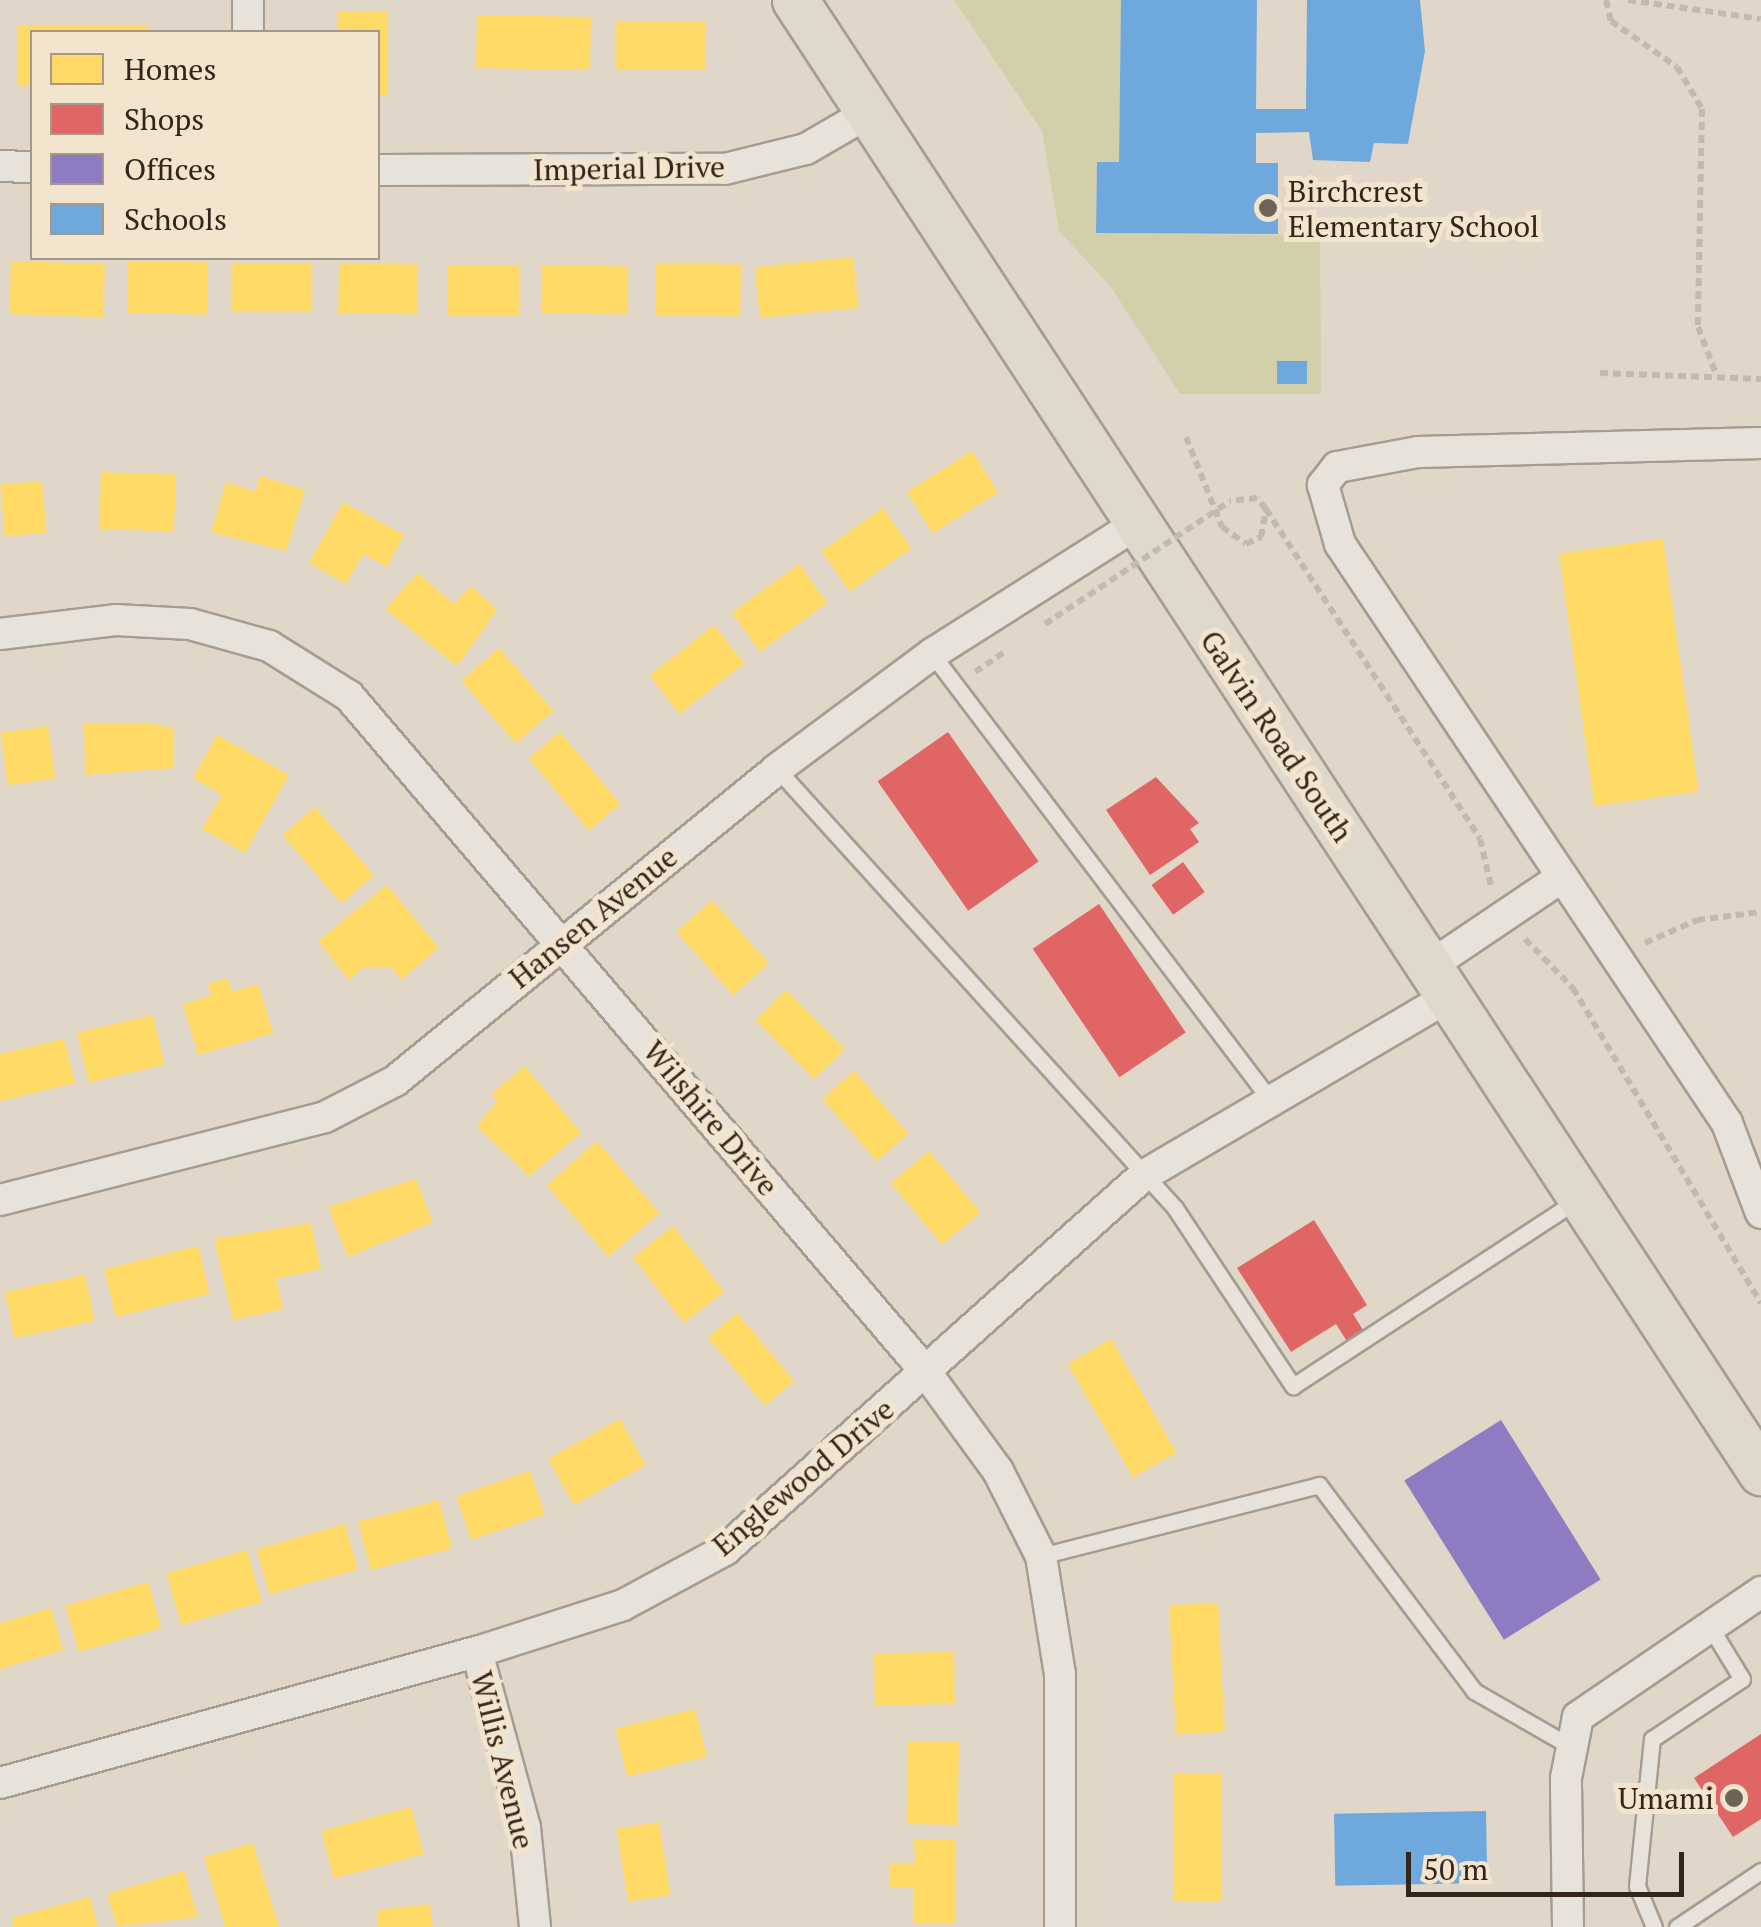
<!DOCTYPE html>
<html>
<head>
<meta charset="utf-8">
<style>
  body { margin:0 }
  #map { position:relative; width:1761px; height:1927px; overflow:hidden; background:#e0d7c8; font-family:"PT Serif",serif }
  div>[style] { position:absolute }
  [style*='--x'] { left:calc(var(--x)*1px); top:calc(var(--y)*1px); width:calc(var(--w)*1px); rotate:calc(var(--a)*1deg) }
  .green>* { inset:0; background:#d2cfab }
  .homes>* { inset:0; background:#ffd966; transform-origin:0 0 }
  .shops>* { inset:0; background:#e06666; transform-origin:0 0 }
  .offices>* { inset:0; background:#8e7cc3; transform-origin:0 0 }
  .schools>* { inset:0; background:#6fa8dc; transform-origin:0 0 }
  .path>* { height:6px; margin-top:-3px; transform-origin:0; background:repeating-linear-gradient(90deg,#c1bab1 0 8px,transparent 0 13px) }
  .roads { filter:drop-shadow(2px 0 #a59c92) drop-shadow(-2px 0 #a59c92) drop-shadow(0 2px #a59c92) drop-shadow(0 -2px #a59c92) }
  .lane>* { height:15px; margin:-7.5px; padding:0 7.5px; transform-origin:7.5px; border-radius:7.5px; background:#e8e3da }
  .street>* { height:30px; margin:-15px; padding:0 15px; transform-origin:15px; border-radius:15px; background:#e8e3da }
  .primary>* { height:45px; margin:-22.5px; padding:0 22.5px; transform-origin:22.5px; border-radius:22.5px; background:#e0d8cb }
  .path-bridge>* { height:6px; margin-top:-3px; transform-origin:0; background:repeating-linear-gradient(90deg,#c1bab1 0 8px,transparent 0 13px) }
  .dots>* { width:28px; height:28px; translate:-50% -50%; box-sizing:border-box; border:5px solid #f3e5cd; border-radius:50% }
  span { translate:-50% -50%; white-space:nowrap; text-align:center; line-height:1.15; -webkit-text-stroke:10px #f3e5cd; paint-order:stroke }
  .street-label { font-size:30px; color:#32251c }
  .poi-label { font-size:30px; color:#32251c }
  .left { translate:0 -50%; text-align:left }
  .right { translate:-100% -50%; text-align:right }
  .legend { position:absolute; left:30px; top:30px; width:350px; height:230px; box-sizing:border-box; background:#f3e5cd; border:2px solid #a69886; margin:0; padding:12px 18px; list-style:none; font-size:30px; color:#32251c }
  .legend li { display:flex; align-items:center; gap:20px; height:50px }
  .legend b { width:50px; border:2px solid #a69886 }
  .scale { position:absolute; left:1406px; top:1852px; width:278px; height:45px; box-sizing:border-box; border:5px solid #32251c; border-top:0; padding-left:12px; font-size:30px; line-height:35px; white-space:nowrap; color:#32251c; -webkit-text-stroke:8px #f3e5cd; paint-order:stroke }
</style>
</head>
<body>
<div id="map">
  <div class="green">
    <div style="clip-path:polygon(954px 0,1121px 0,1119px 162px,1097px 162px,1096px 233px,1320px 236px,1321px 394px,1180px 394px,1111px 287px,1059px 231px,1042px 131px)"></div>
  </div>
  <div class="homes">
    <div style="clip-path:polygon(338px 12px,387px 12px,388px 96px,378px 96px,378px 32px,338px 32px)"></div>
    <div style="left:477px;top:15px;width:114px;height:53px;rotate:1deg"></div>
    <div style="left:616px;top:22px;width:89px;height:48px"></div>
    <div style="clip-path:polygon(18px 26px,148px 26px,148px 32px,32px 32px,32px 85px,17px 85px)"></div>
    <div style="left:853px;top:257px;width:51px;height:99px;rotate:84deg"></div>
    <div style="left:11px;top:261px;width:94px;height:53px;rotate:2deg"></div>
    <div style="left:128px;top:261px;width:80px;height:52px;rotate:1deg"></div>
    <div style="left:232px;top:263px;width:79px;height:49px"></div>
    <div style="left:339px;top:263px;width:79px;height:50px;rotate:1deg"></div>
    <div style="left:656px;top:263px;width:85px;height:52px;rotate:1deg"></div>
    <div style="left:542px;top:265px;width:86px;height:48px;rotate:1deg"></div>
    <div style="left:448px;top:266px;width:72px;height:49px"></div>
    <div style="left:972px;top:451px;width:49px;height:77px;rotate:58deg"></div>
    <div style="left:101px;top:472px;width:75px;height:57px;rotate:2deg"></div>
    <div style="clip-path:polygon(260px 476px,305px 490px,286px 551px,211px 532px,226px 482px,255px 491px)"></div>
    <div style="left:42px;top:481px;width:52px;height:42px;rotate:85deg"></div>
    <div style="clip-path:polygon(343px 502px,404px 535px,387px 567px,363px 554px,346px 584px,309px 563px)"></div>
    <div style="left:883px;top:508px;width:49px;height:75px;rotate:55deg"></div>
    <div style="left:1663px;top:539px;width:255px;height:105px;rotate:82deg"></div>
    <div style="left:799px;top:564px;width:48px;height:83px;rotate:54deg"></div>
    <div style="clip-path:polygon(418px 573px,453px 604px,471px 586px,497px 610px,457px 666px,385px 609px)"></div>
    <div style="left:714px;top:625px;width:49px;height:82px;rotate:52deg"></div>
    <div style="left:499px;top:648px;width:83px;height:50px;rotate:49deg"></div>
    <div style="clip-path:polygon(148px 723px,173px 728px,174px 768px,85px 775px,84px 724px)"></div>
    <div style="left:48px;top:726px;width:53px;height:48px;rotate:82deg"></div>
    <div style="left:560px;top:732px;width:94px;height:41px;rotate:50deg"></div>
    <div style="clip-path:polygon(217px 735px,289px 775px,245px 853px,202px 829px,222px 795px,193px 778px)"></div>
    <div style="left:315px;top:807px;width:90px;height:43px;rotate:49deg"></div>
    <div style="clip-path:polygon(387px 885px,439px 948px,401px 980px,392px 968px,363px 967px,349px 980px,318px 941px)"></div>
    <div style="left:712px;top:900px;width:85px;height:48px;rotate:48deg"></div>
    <div style="clip-path:polygon(228px 978px,232px 992px,258px 984px,273px 1033px,198px 1055px,183px 1004px,211px 996px,208px 984px)"></div>
    <div style="left:786px;top:990px;width:83px;height:43px;rotate:45deg"></div>
    <div style="left:153px;top:1015px;width:51px;height:78px;rotate:77deg"></div>
    <div style="clip-path:polygon(64px 1039px,75px 1083px,0 1101px,0 1054px)"></div>
    <div style="clip-path:polygon(525px 1066px,581px 1133px,529px 1176px,477px 1126px,497px 1101px,491px 1094px)"></div>
    <div style="left:854px;top:1071px;width:83px;height:42px;rotate:49deg"></div>
    <div style="left:597px;top:1141px;width:95px;height:67px;rotate:49deg"></div>
    <div style="left:929px;top:1151px;width:80px;height:50px;rotate:50deg"></div>
    <div style="clip-path:polygon(416px 1179px,433px 1222px,348px 1257px,328px 1207px)"></div>
    <div style="clip-path:polygon(311px 1223px,321px 1269px,276px 1279px,283px 1309px,233px 1320px,214px 1239px)"></div>
    <div style="left:673px;top:1226px;width:83px;height:51px;rotate:52deg"></div>
    <div style="left:198px;top:1246px;width:49px;height:97px;rotate:76deg"></div>
    <div style="left:85px;top:1275px;width:47px;height:82px;rotate:78deg"></div>
    <div style="left:737px;top:1313px;width:89px;height:38px;rotate:50deg"></div>
    <div style="left:1111px;top:1339px;width:131px;height:50px;rotate:60deg"></div>
    <div style="left:620px;top:1419px;width:53px;height:82px;rotate:61deg"></div>
    <div style="left:530px;top:1471px;width:46px;height:78px;rotate:71deg"></div>
    <div style="left:439px;top:1500px;width:50px;height:84px;rotate:75deg"></div>
    <div style="left:345px;top:1524px;width:47px;height:92px;rotate:74deg"></div>
    <div style="left:247px;top:1550px;width:54px;height:84px;rotate:74deg"></div>
    <div style="left:148px;top:1582px;width:48px;height:86px;rotate:74deg"></div>
    <div style="left:1218px;top:1603px;width:129px;height:49px;rotate:87deg"></div>
    <div style="clip-path:polygon(51px 1608px,63px 1650px,0 1669px,0 1623px)"></div>
    <div style="left:954px;top:1652px;width:52px;height:80px;rotate:89deg"></div>
    <div style="left:695px;top:1709px;width:49px;height:82px;rotate:76deg"></div>
    <div style="left:908px;top:1741px;width:51px;height:83px;rotate:1deg"></div>
    <div style="left:1221px;top:1773px;width:129px;height:48px;rotate:90deg"></div>
    <div style="left:411px;top:1807px;width:49px;height:93px;rotate:75deg"></div>
    <div style="left:659px;top:1822px;width:74px;height:43px;rotate:81deg"></div>
    <div style="clip-path:polygon(914px 1840px,955px 1840px,956px 1923px,913px 1923px,913px 1888px,889px 1888px,889px 1864px,915px 1864px)"></div>
    <div style="clip-path:polygon(253px 1843px,279px 1927px,225px 1927px,204px 1857px)"></div>
    <div style="clip-path:polygon(184px 1871px,198px 1917px,117px 1927px,107px 1894px)"></div>
    <div style="clip-path:polygon(90px 1897px,98px 1927px,14px 1927px,11px 1918px)"></div>
    <div style="clip-path:polygon(430px 1904px,433px 1927px,378px 1927px,377px 1910px)"></div>
  </div>
  <div class="shops">
    <div style="left:948px;top:732px;width:158px;height:86px;rotate:55deg"></div>
    <div style="clip-path:polygon(1156px 777px,1199px 823px,1190px 829px,1199px 842px,1150px 875px,1106px 810px)"></div>
    <div style="left:1183px;top:862px;width:37px;height:39px;rotate:54deg"></div>
    <div style="left:1099px;top:904px;width:155px;height:80px;rotate:56deg"></div>
    <div style="clip-path:polygon(1314px 1220px,1367px 1305px,1353px 1314px,1365px 1333px,1348px 1343px,1336px 1324px,1291px 1352px,1237px 1268px)"></div>
    <div style="clip-path:polygon(1761px 1734px,1761px 1819px,1733px 1837px,1694px 1778px)"></div>
  </div>
  <div class="offices">
    <div style="left:1501px;top:1420px;width:188px;height:114px;rotate:58deg"></div>
  </div>
  <div class="schools">
    <div style="clip-path:polygon(1121px 0,1257px 0,1256px 109px,1306px 109px,1307px 0,1420px 0,1425px 51px,1408px 144px,1374px 143px,1370px 162px,1313px 160px,1309px 132px,1256px 133px,1256px 163px,1278px 163px,1278px 234px,1096px 233px,1097px 162px,1119px 162px)"></div>
    <div style="left:1277px;top:361px;width:30px;height:23px"></div>
    <div style="left:1486px;top:1811px;width:72px;height:152px;rotate:89deg"></div>
  </div>
  <div class="path">
    <div style="--x:1606;--y:0;--w:22;--a:77"></div>
    <div style="--x:1611;--y:21;--w:80;--a:34.9"></div>
    <div style="--x:1677;--y:67;--w:49;--a:59.2"></div>
    <div style="--x:1702;--y:109;--w:218;--a:91.1"></div>
    <div style="--x:1698;--y:327;--w:50;--a:69"></div>
    <div style="--x:1628;--y:0;--w:134;--a:8.1"></div>
    <div style="--x:1600;--y:373;--w:161;--a:2.1"></div>
    <div style="--x:1186;--y:437;--w:97;--a:68.2"></div>
    <div style="--x:1222;--y:527;--w:29;--a:35"></div>
    <div style="--x:1246;--y:544;--w:17;--a:-25"></div>
    <div style="--x:1261;--y:537;--w:28;--a:-80"></div>
    <div style="--x:1266;--y:509;--w:14;--a:-129"></div>
    <div style="--x:1257;--y:498;--w:27;--a:174"></div>
    <div style="--x:1266;--y:509;--w:393;--a:57"></div>
    <div style="--x:1480;--y:839;--w:48;--a:76.8"></div>
    <div style="--x:975;--y:672;--w:37;--a:-34"></div>
    <div style="--x:1525;--y:939;--w:69;--a:45.6"></div>
    <div style="--x:1573;--y:988;--w:367;--a:59.2"></div>
    <div style="--x:1645;--y:943;--w:57;--a:-23.9"></div>
    <div style="--x:1697;--y:920;--w:64;--a:-7.1"></div>
  </div>
  <div class="roads">
    <div class="lane">
      <div style="--x:932;--y:654;--w:556;--a:52.82"></div>
      <div style="--x:777;--y:769;--w:593;--a:47.8"></div>
      <div style="--x:1175;--y:1208;--w:214;--a:56.5"></div>
      <div style="--x:1293;--y:1386;--w:338;--a:-33.2"></div>
      <div style="--x:1041;--y:1556;--w:287;--a:-14.3"></div>
      <div style="--x:1319;--y:1485;--w:258;--a:53"></div>
      <div style="--x:1474;--y:1691;--w:108;--a:29.9"></div>
      <div style="--x:1654;--y:1927;--w:44;--a:-112.5"></div>
      <div style="--x:1637;--y:1886;--w:148;--a:-84.2"></div>
      <div style="--x:1652;--y:1739;--w:108;--a:-33.7"></div>
      <div style="--x:1742;--y:1679;--w:63;--a:-121.4"></div>
      <div style="--x:1677;--y:1927;--w:101;--a:-33.7"></div>
    </div>
    <div class="street">
      <div style="--x:248;--y:32;--w:32;--a:-90"></div>
      <div style="--x:0;--y:166;--w:32;--a:2"></div>
      <div style="--x:378;--y:170;--w:347;--a:-0.2"></div>
      <div style="--x:725;--y:169;--w:83;--a:-13.9"></div>
      <div style="--x:806;--y:149;--w:72;--a:-30.1"></div>
      <div style="--x:1761;--y:443;--w:343;--a:178.5"></div>
      <div style="--x:1418;--y:452;--w:82;--a:169.5"></div>
      <div style="--x:1337;--y:467;--w:23;--a:128"></div>
      <div style="--x:1323;--y:485;--w:61;--a:73.9"></div>
      <div style="--x:1340;--y:544;--w:696;--a:56.24"></div>
      <div style="--x:1727;--y:1123;--w:96;--a:69.3"></div>
      <div style="--x:0;--y:634;--w:116;--a:-6.9"></div>
      <div style="--x:115;--y:620;--w:75;--a:3.1"></div>
      <div style="--x:190;--y:624;--w:82;--a:15.6"></div>
      <div style="--x:269;--y:646;--w:94;--a:32"></div>
      <div style="--x:349;--y:696;--w:887;--a:49.52"></div>
      <div style="--x:925;--y:1371;--w:124;--a:53.9"></div>
      <div style="--x:998;--y:1471;--w:95;--a:63.2"></div>
      <div style="--x:1041;--y:1556;--w:120;--a:80.9"></div>
      <div style="--x:1060;--y:1674;--w:253;--a:90"></div>
      <div style="--x:1430;--y:966;--w:159;--a:-34"></div>
      <div style="--x:0;--y:1200;--w:335;--a:-14.3"></div>
      <div style="--x:325;--y:1117;--w:79;--a:-27.2"></div>
      <div style="--x:395;--y:1081;--w:493;--a:-39.2"></div>
      <div style="--x:777;--y:769;--w:193;--a:-36.6"></div>
      <div style="--x:932;--y:654;--w:243;--a:-32.4"></div>
      <div style="--x:477;--y:1652;--w:182;--a:74.7"></div>
      <div style="--x:525;--y:1828;--w:100;--a:84.2"></div>
      <div style="--x:0;--y:1783;--w:495;--a:-15.4"></div>
      <div style="--x:477;--y:1652;--w:153;--a:-17.8"></div>
      <div style="--x:623;--y:1605;--w:116;--a:-28.3"></div>
      <div style="--x:725;--y:1550;--w:561;--a:-41.82"></div>
      <div style="--x:1143;--y:1176;--w:356;--a:-30.4"></div>
      <div style="--x:1568;--y:1927;--w:149;--a:-90.8"></div>
      <div style="--x:1566;--y:1778;--w:62;--a:-78.9"></div>
      <div style="--x:1578;--y:1717;--w:222;--a:-34.3"></div>
    </div>
    <div class="primary">
      <div style="--x:795;--y:0;--w:1761;--a:56.73"></div>
    </div>
  </div>
  <div class="path-bridge">
    <div style="--x:1045;--y:624;--w:222;--a:-33.6"></div>
  </div>
  <div class="dots">
    <div style="left:1268px;top:208px;background:#6f6358"></div>
    <div style="left:1734px;top:1798px;background:#6f6358"></div>
  </div>
  <div class="street-label">
    <span style="left:629px;top:168px;rotate:-1deg">Imperial Drive</span>
    <span style="left:1277px;top:736px;rotate:56deg">Galvin Road South</span>
    <span style="left:593px;top:917px;rotate:-39deg">Hansen Avenue</span>
    <span style="left:711px;top:1118px;rotate:50deg">Wilshire Drive</span>
    <span style="left:803px;top:1477px;rotate:-40deg">Englewood Drive</span>
    <span style="left:503px;top:1760px;rotate:76deg">Willis Avenue</span>
  </div>
  <div class="poi-label">
    <span class="left" style="left:1288px;top:208px">Birchcrest<br>Elementary School</span>
    <span class="right" style="left:1714px;top:1798px">Umami</span>
  </div>
  <ul class="legend">
  <li><b style="height:28px;background:#ffd966"></b>Homes</li>
  <li><b style="height:28px;background:#e06666"></b>Shops</li>
  <li><b style="height:28px;background:#8e7cc3"></b>Offices</li>
  <li><b style="height:28px;background:#6fa8dc"></b>Schools</li>
  </ul>
  <div class="scale">50 m</div>
</div>
</body>
</html>
